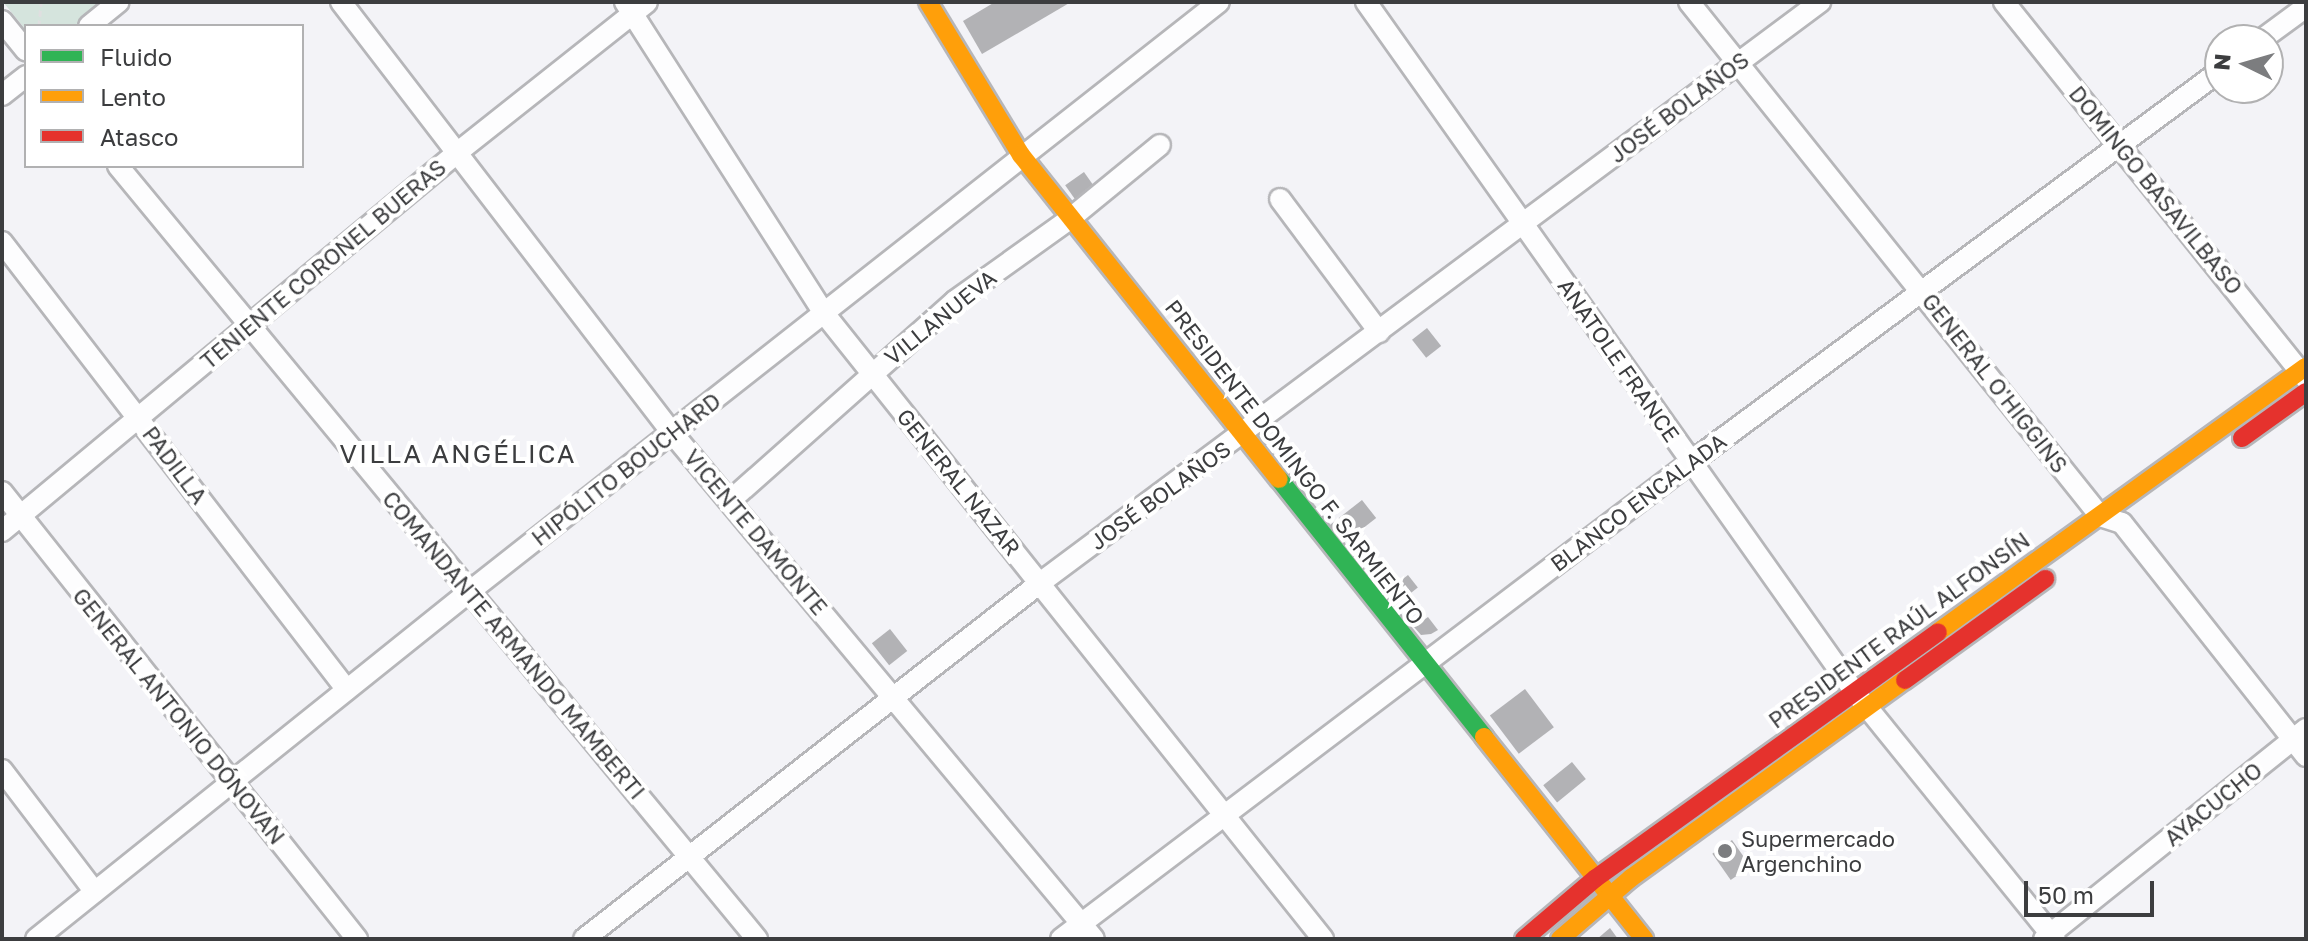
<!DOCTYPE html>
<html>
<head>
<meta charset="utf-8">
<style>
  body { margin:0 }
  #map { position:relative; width:2308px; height:941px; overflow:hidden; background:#f3f3f7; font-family:"Golos Text",sans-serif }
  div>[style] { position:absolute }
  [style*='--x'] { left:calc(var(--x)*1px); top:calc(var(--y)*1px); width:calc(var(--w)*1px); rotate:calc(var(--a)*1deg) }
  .green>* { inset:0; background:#d5e4dd }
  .building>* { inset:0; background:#b2b2b5; transform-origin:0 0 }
  .path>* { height:3px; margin-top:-1.5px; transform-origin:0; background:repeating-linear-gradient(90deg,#dfdfe0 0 6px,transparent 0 10px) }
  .roads { filter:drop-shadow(2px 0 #b6b6b9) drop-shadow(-2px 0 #b6b6b9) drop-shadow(0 2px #b6b6b9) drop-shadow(0 -2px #b6b6b9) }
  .street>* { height:20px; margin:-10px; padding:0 10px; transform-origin:10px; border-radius:10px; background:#fdfdfe }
  .fast>* { height:18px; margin:-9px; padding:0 9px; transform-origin:9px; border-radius:9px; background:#30b455 }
  .slow>* { height:18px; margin:-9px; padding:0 9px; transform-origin:9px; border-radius:9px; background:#ff9f0a }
  .jam>* { height:18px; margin:-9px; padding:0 9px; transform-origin:9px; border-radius:9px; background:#e5322d }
  .dots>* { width:22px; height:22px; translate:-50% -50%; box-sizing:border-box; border:4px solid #fff; border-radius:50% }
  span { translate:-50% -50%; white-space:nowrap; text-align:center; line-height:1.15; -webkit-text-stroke:8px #fff; paint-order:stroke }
  .street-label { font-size:22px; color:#3c3d3f }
  .poi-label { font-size:22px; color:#3c3d3f }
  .left { translate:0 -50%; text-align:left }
  .quarter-label { font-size:26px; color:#3c3d3f; letter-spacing:2px }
  .frame { position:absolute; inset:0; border:4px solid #3c3d3f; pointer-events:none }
  .legend { position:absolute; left:24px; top:24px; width:280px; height:144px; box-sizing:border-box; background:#fff; border:2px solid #b1b1b2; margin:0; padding:10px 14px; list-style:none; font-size:24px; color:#3c3d3f }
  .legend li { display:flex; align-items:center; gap:16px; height:40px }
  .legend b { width:40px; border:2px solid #b1b1b2 }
  .north { position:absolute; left:2204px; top:24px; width:80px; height:80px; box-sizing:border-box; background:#fff; border:2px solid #b1b1b2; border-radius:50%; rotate:275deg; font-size:22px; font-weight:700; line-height:32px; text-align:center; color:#3c3d3f }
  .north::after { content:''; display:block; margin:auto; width:28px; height:36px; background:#7c7d7f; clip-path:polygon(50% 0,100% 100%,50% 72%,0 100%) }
  .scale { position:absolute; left:2024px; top:881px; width:130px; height:36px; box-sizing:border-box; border:4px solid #3c3d3f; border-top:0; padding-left:10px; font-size:24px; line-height:28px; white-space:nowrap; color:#3c3d3f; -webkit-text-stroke:6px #fff; paint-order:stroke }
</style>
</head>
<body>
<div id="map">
  <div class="green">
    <div style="clip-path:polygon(3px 2px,104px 2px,74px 26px,26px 26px,26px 30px)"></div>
  </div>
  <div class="building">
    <div style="clip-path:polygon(995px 2px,1071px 2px,982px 54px,963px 21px)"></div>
    <div style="left:1084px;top:172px;width:19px;height:23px;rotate:55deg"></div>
    <div style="left:1427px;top:328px;width:23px;height:19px;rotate:52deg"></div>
    <div style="left:1362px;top:500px;width:23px;height:41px;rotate:52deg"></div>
    <div style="left:1408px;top:575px;width:16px;height:32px;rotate:52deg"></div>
    <div style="clip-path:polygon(1428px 617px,1438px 630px,1431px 634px,1421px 635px,1414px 627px)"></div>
    <div style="left:890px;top:629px;width:28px;height:23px;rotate:52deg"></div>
    <div style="left:1525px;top:689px;width:48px;height:44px;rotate:53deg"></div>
    <div style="left:1572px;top:762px;width:22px;height:37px;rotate:51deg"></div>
    <div style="left:1732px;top:840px;width:32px;height:24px;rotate:55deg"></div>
    <div style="clip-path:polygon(1610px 928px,1618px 939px,1597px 939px)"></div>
  </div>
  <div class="path">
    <div style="--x:39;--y:26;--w:24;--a:-85"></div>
  </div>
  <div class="roads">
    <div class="street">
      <div style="--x:341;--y:2;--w:545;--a:52.46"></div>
      <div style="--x:673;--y:434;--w:657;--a:50.18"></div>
      <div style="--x:625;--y:2;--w:368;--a:57.4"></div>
      <div style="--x:823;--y:312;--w:802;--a:51.43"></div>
      <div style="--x:1366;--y:2;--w:844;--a:54.69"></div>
      <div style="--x:1854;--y:691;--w:319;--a:51"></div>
      <div style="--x:1689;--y:2;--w:658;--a:51.35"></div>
      <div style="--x:2100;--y:516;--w:23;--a:18"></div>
      <div style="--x:2122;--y:523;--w:297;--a:51.7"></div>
      <div style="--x:2004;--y:2;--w:483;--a:51.3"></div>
      <div style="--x:2;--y:21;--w:38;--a:51"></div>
      <div style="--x:89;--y:26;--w:38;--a:-39"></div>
      <div style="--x:2261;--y:40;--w:56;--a:-36.3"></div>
      <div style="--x:2;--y:95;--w:31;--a:-38"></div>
      <div style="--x:118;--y:166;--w:1003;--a:50.42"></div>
      <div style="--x:1280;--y:199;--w:166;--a:53.3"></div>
      <div style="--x:2;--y:242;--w:565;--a:52.4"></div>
      <div style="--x:2;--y:492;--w:571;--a:51.54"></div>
      <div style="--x:731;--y:500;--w:300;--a:-41.6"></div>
      <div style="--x:955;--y:301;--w:143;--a:-35.6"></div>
      <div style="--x:1071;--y:218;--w:115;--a:-39.4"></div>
      <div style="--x:2;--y:531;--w:593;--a:-39.73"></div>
      <div style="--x:458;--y:152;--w:241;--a:-38.4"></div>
      <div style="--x:2;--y:770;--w:153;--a:52.7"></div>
      <div style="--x:36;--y:939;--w:555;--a:-38.71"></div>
      <div style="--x:469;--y:592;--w:954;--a:-38.19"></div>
      <div style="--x:584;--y:939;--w:579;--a:-37.98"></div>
      <div style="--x:1040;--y:583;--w:973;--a:-36.68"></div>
      <div style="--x:1061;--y:939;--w:790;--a:-37.13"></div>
      <div style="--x:1691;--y:462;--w:658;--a:-36.47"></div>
      <div style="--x:2044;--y:939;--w:336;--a:-38.7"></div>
    </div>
    <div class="fast">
      <div style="--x:1279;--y:479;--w:330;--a:51.5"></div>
    </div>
    <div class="slow">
      <div style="--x:928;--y:2;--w:179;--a:58.7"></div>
      <div style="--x:1021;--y:155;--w:414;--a:51.5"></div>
      <div style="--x:1938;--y:632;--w:453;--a:-35.8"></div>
      <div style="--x:1484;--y:737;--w:258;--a:51.6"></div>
      <div style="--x:1560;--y:939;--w:94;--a:-40.7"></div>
      <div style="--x:1631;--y:878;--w:338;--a:-35.9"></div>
    </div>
    <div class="jam">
      <div style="--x:2242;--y:438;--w:79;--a:-35.7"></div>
      <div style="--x:1905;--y:680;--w:173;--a:-35.8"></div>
      <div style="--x:1524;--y:939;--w:94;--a:-40.3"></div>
      <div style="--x:1596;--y:878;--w:421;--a:-35.7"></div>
    </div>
  </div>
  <div class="dots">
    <div style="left:1725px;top:851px;background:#7c7d7f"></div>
  </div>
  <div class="street-label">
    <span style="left:1679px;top:107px;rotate:-37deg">JOSÉ BOLAÑOS</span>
    <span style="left:2156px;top:190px;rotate:51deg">DOMINGO BASAVILBASO</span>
    <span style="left:323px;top:264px;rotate:-40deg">TENIENTE CORONEL BUERAS</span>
    <span style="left:940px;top:317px;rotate:-39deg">VILLANUEVA</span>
    <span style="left:1619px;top:360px;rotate:55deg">ANATOLE FRANCE</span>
    <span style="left:1995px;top:383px;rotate:52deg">GENERAL O'HIGGINS</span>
    <span style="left:1295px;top:462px;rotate:52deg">PRESIDENTE DOMINGO F. SARMIENTO</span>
    <span style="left:175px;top:465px;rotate:53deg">PADILLA</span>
    <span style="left:626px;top:469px;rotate:-38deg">HIPÓLITO BOUCHARD</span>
    <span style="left:959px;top:482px;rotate:51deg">GENERAL NAZAR</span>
    <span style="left:1160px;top:495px;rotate:-36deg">JOSÉ BOLAÑOS</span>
    <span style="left:1638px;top:502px;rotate:-37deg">BLANCO ENCALADA</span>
    <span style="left:756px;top:532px;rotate:50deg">VICENTE DAMONTE</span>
    <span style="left:1899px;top:630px;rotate:-36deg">PRESIDENTE RAÚL ALFONSÍN</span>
    <span style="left:514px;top:645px;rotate:50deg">COMANDANTE ARMANDO MAMBERTI</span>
    <span style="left:179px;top:716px;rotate:51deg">GENERAL ANTONIO DÓNOVAN</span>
    <span style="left:2213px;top:804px;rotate:-39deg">AYACUCHO</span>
  </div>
  <div class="poi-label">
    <span class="left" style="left:1741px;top:851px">Supermercado<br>Argenchino</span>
  </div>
  <div class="quarter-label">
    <span style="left:458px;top:454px">VILLA ANGÉLICA</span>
  </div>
  <div class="frame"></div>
  <ul class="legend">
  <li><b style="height:10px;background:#30b455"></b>Fluido</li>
  <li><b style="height:10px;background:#ff9f0a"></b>Lento</li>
  <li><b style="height:10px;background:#e5322d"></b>Atasco</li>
  </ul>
  <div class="north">N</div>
  <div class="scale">50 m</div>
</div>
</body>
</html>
